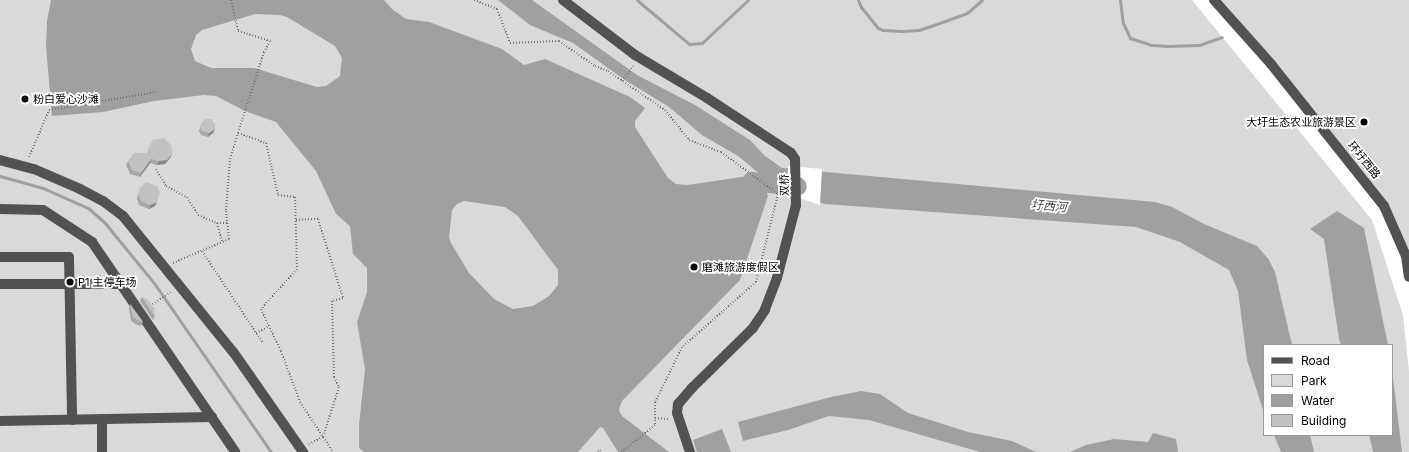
<!DOCTYPE html>
<html>
<head>
<meta charset="utf-8">
<style>
  body { margin:0 }
  #map { position:relative; width:1409px; height:452px; overflow:hidden; background:#fff; font-family:Inter,"Noto Sans SC",sans-serif }
  div>[style] { position:absolute }
  [style*='--x'] { left:calc(var(--x)*1px); top:calc(var(--y)*1px); width:calc(var(--w)*1px); rotate:calc(var(--a)*1deg) }
  .green>* { inset:0; background:#d9d9d9 }
  .water>* { inset:0; background:#a0a0a0 }
  .pier>* { inset:0; background:#fff }
  .stream>* { height:3px; margin:-1.5px; padding:0 1.5px; transform-origin:1.5px; border-radius:1.5px; background:#a0a0a0 }
  .river>* { height:19px; margin:-9.5px; padding:0 9.5px; transform-origin:9.5px; border-radius:9.5px; background:#a0a0a0 }
  .path>* { height:2px; margin-top:-1px; transform-origin:0; background:repeating-linear-gradient(90deg,#747474 0 1px,transparent 0 3px) }
  .minor>* { height:10px; margin:-5px; padding:0 5px; transform-origin:5px; border-radius:5px; background:#525252 }
  .wall>* { inset:0; background:#a7a7a7 }
  .shaded-wall>* { inset:0; background:#888 }
  .building>* { inset:0; background:#c2c2c2 }
  .dots>* { width:11px; height:11px; translate:-50% -50%; box-sizing:border-box; border:2px solid #fff; border-radius:50% }
  span { translate:-50% -50%; white-space:nowrap; text-align:center; line-height:1.15; -webkit-text-stroke:3.5px #fff; paint-order:stroke }
  .poi-label { font-size:11px; color:#000 }
  .left { translate:0 -50%; text-align:left }
  .right { translate:-100% -50%; text-align:right }
  .street-label { font-size:11px; color:#000 }
  .water-label { font-size:12px; color:#414141; font-style:italic }
  .legend { position:absolute; left:1263px; top:344px; width:130px; height:92px; box-sizing:border-box; background:#fff; border:1px solid #999; margin:0; padding:5px 7px; list-style:none; font-size:12px; color:#000 }
  .legend li { display:flex; align-items:center; gap:8px; height:20px }
  .legend b { width:20px; border:1px solid #999 }
</style>
</head>
<body>
<div id="map">
  <div class="green">
    <div style="clip-path:polygon(evenodd,0 0,1192px 0,1372px 220px,1403px 315px,1409px 371px,1409px 452px,0 452px,0 0,1264px 345px,1392px 345px,1392px 435px,1264px 435px,1264px 345px)"></div>
    <div style="clip-path:polygon(1214px 0,1409px 0,1409px 277px,1384px 206px)"></div>
  </div>
  <div class="water">
    <div style="clip-path:polygon(evenodd,51px 0,384px 0,392px 9px,406px 19px,429px 22px,502px 49px,524px 65px,545px 59px,630px 97px,645px 108px,635px 121px,635px 127px,668px 178px,676px 184px,687px 185px,742px 177px,766px 191px,768px 196px,740px 280px,622px 401px,620px 406px,619px 411px,622px 416px,669px 452px,618px 452px,603px 428px,600px 427px,578px 452px,364px 452px,359px 448px,359px 425px,365px 369px,357px 322px,367px 292px,367px 268px,353px 254px,350px 226px,336px 214px,316px 171px,276px 122px,245px 111px,216px 96px,204px 95px,154px 101px,103px 112px,52px 116px,46px 46px,47px 21px,51px 0,255px 14px,280px 15px,287px 17px,335px 46px,342px 58px,340px 76px,326px 86px,317px 87px,254px 68px,211px 68px,195px 61px,191px 49px,196px 35px,202px 30px,255px 14px,51px 0,464px 201px,505px 207px,518px 216px,558px 270px,558px 285px,549px 296px,533px 306px,513px 309px,494px 299px,469px 273px,451px 243px,449px 237px,452px 210px,457px 204px,464px 201px)"></div>
    <div style="clip-path:polygon(498px 0,532px 0,637px 75px,695px 105px,750px 140px,765px 156px,782px 168px,1155px 202px,1172px 207px,1204px 224px,1257px 246px,1269px 260px,1275px 272px,1292px 345px,1264px 345px,1264px 413px,1247px 360px,1238px 291px,1229px 270px,1180px 242px,1136px 227px,825px 204px,779px 190px,738px 156px,702px 135px,669px 107px,625px 80px,573px 43px,530px 25px)"></div>
    <div style="clip-path:polygon(1337px 211px,1364px 228px,1388px 345px,1341px 345px,1339px 339px,1324px 239px,1310px 229px)"></div>
    <div style="clip-path:polygon(1392px 369px,1402px 452px,1373px 452px,1369px 435px,1392px 435px)"></div>
    <div style="clip-path:polygon(861px 391px,880px 394px,908px 413px,968px 432px,1012px 441px,1036px 452px,980px 452px,869px 420px,829px 416px,788px 430px,743px 441px,738px 422px,831px 397px)"></div>
    <div style="clip-path:polygon(722px 429px,731px 452px,697px 452px,693px 440px)"></div>
    <div style="clip-path:polygon(1153px 433px,1176px 439px,1178px 452px,1070px 452px,1086px 445px,1114px 439px,1148px 442px)"></div>
    <div style="clip-path:polygon(1274px 435px,1310px 435px,1314px 452px,1281px 452px)"></div>
  </div>
  <div class="pier">
    <div style="clip-path:polygon(788px 166px,822px 169px,820px 205px,787px 194px)"></div>
  </div>
  <div class="stream">
    <div style="--x:637;--y:0;--w:68;--a:40.2"></div>
    <div style="--x:689;--y:44;--w:13;--a:-4"></div>
    <div style="--x:702;--y:43;--w:63;--a:-43.1"></div>
    <div style="--x:858;--y:0;--w:8;--a:67"></div>
    <div style="--x:861;--y:7;--w:27;--a:51"></div>
    <div style="--x:878;--y:28;--w:5;--a:22"></div>
    <div style="--x:883;--y:30;--w:19;--a:3"></div>
    <div style="--x:902;--y:31;--w:17;--a:-3"></div>
    <div style="--x:919;--y:30;--w:28;--a:-19"></div>
    <div style="--x:945;--y:21;--w:23;--a:-20"></div>
    <div style="--x:967;--y:13;--w:20;--a:-41"></div>
    <div style="--x:1120;--y:0;--w:23;--a:83"></div>
    <div style="--x:1123;--y:23;--w:17;--a:65"></div>
    <div style="--x:1130;--y:38;--w:23;--a:18"></div>
    <div style="--x:1152;--y:45;--w:16;--a:4"></div>
    <div style="--x:1168;--y:46;--w:31;--a:-2"></div>
    <div style="--x:1199;--y:45;--w:24;--a:-19"></div>
    <div style="--x:0;--y:176;--w:45;--a:15.6"></div>
    <div style="--x:43;--y:188;--w:49;--a:24"></div>
    <div style="--x:88;--y:208;--w:23;--a:41"></div>
    <div style="--x:105;--y:223;--w:77;--a:50.8"></div>
    <div style="--x:154;--y:283;--w:206;--a:55.3"></div>
  </div>
  <div class="river">
    <div style="--x:751;--y:181;--w:46;--a:6.2"></div>
  </div>
  <div class="path">
    <div style="--x:231;--y:0;--w:32;--a:77"></div>
    <div style="--x:238;--y:31;--w:34;--a:17"></div>
    <div style="--x:270;--y:41;--w:13;--a:119"></div>
    <div style="--x:264;--y:52;--w:85;--a:107.8"></div>
    <div style="--x:474;--y:0;--w:25;--a:21"></div>
    <div style="--x:497;--y:9;--w:36;--a:69"></div>
    <div style="--x:510;--y:43;--w:49;--a:-2.3"></div>
    <div style="--x:559;--y:41;--w:44;--a:34.8"></div>
    <div style="--x:595;--y:66;--w:14;--a:21"></div>
    <div style="--x:608;--y:71;--w:69;--a:34.4"></div>
    <div style="--x:665;--y:110;--w:38;--a:51"></div>
    <div style="--x:689;--y:140;--w:34;--a:21"></div>
    <div style="--x:721;--y:152;--w:71;--a:36.4"></div>
    <div style="--x:778;--y:194;--w:91;--a:104"></div>
    <div style="--x:756;--y:282;--w:98;--a:138.7"></div>
    <div style="--x:682;--y:347;--w:61;--a:116.1"></div>
    <div style="--x:655;--y:402;--w:23;--a:90"></div>
    <div style="--x:655;--y:425;--w:43;--a:141.5"></div>
    <div style="--x:622;--y:81;--w:20;--a:-53"></div>
    <div style="--x:29;--y:157;--w:51;--a:-66.9"></div>
    <div style="--x:49;--y:110;--w:109;--a:-9.5"></div>
    <div style="--x:156;--y:169;--w:20;--a:60"></div>
    <div style="--x:166;--y:186;--w:24;--a:28"></div>
    <div style="--x:187;--y:197;--w:21;--a:59"></div>
    <div style="--x:198;--y:215;--w:21;--a:23"></div>
    <div style="--x:217;--y:223;--w:20;--a:75"></div>
    <div style="--x:296;--y:220;--w:22;--a:-3"></div>
    <div style="--x:318;--y:219;--w:83;--a:72.4"></div>
    <div style="--x:343;--y:298;--w:11;--a:165"></div>
    <div style="--x:332;--y:301;--w:76;--a:88.5"></div>
    <div style="--x:334;--y:377;--w:11;--a:63"></div>
    <div style="--x:339;--y:387;--w:52;--a:107.7"></div>
    <div style="--x:323;--y:437;--w:16;--a:153"></div>
    <div style="--x:217;--y:223;--w:10;--a:0"></div>
    <div style="--x:202;--y:251;--w:110;--a:56.5"></div>
    <div style="--x:173;--y:263;--w:61;--a:-23.2"></div>
    <div style="--x:229;--y:239;--w:29;--a:-96"></div>
    <div style="--x:226;--y:210;--w:51;--a:-85.5"></div>
    <div style="--x:230;--y:159;--w:27;--a:-73"></div>
    <div style="--x:238;--y:133;--w:30;--a:20"></div>
    <div style="--x:266;--y:143;--w:53;--a:77"></div>
    <div style="--x:278;--y:195;--w:17;--a:7"></div>
    <div style="--x:295;--y:197;--w:72;--a:88.4"></div>
    <div style="--x:297;--y:269;--w:54;--a:132"></div>
    <div style="--x:261;--y:309;--w:47;--a:64.5"></div>
    <div style="--x:281;--y:351;--w:54;--a:69.6"></div>
    <div style="--x:300;--y:402;--w:60;--a:56.6"></div>
    <div style="--x:150;--y:306;--w:25;--a:-34"></div>
    <div style="--x:256;--y:333;--w:15;--a:-28"></div>
    <div style="--x:655;--y:418;--w:13;--a:4"></div>
    <div style="--x:598;--y:452;--w:3;--a:-45"></div>
    <div style="--x:600;--y:450;--w:2;--a:63"></div>
  </div>
  <div class="minor">
    <div style="--x:563;--y:0;--w:91;--a:37.4"></div>
    <div style="--x:635;--y:55;--w:84;--a:30.8"></div>
    <div style="--x:707;--y:98;--w:100;--a:33.2"></div>
    <div style="--x:791;--y:153;--w:7;--a:56"></div>
    <div style="--x:795;--y:159;--w:46;--a:88.8"></div>
    <div style="--x:796;--y:205;--w:75;--a:104.6"></div>
    <div style="--x:777;--y:278;--w:34;--a:111"></div>
    <div style="--x:765;--y:310;--w:22;--a:124"></div>
    <div style="--x:753;--y:328;--w:86;--a:135.5"></div>
    <div style="--x:692;--y:388;--w:21;--a:131"></div>
    <div style="--x:678;--y:404;--w:9;--a:96"></div>
    <div style="--x:677;--y:413;--w:41;--a:71.6"></div>
    <div style="--x:1214;--y:0;--w:86;--a:48.3"></div>
    <div style="--x:1271;--y:64;--w:181;--a:51.5"></div>
    <div style="--x:1384;--y:206;--w:55;--a:66.3"></div>
    <div style="--x:1406;--y:256;--w:21;--a:82"></div>
    <div style="--x:0;--y:160;--w:35;--a:15"></div>
    <div style="--x:34;--y:169;--w:50;--a:23.5"></div>
    <div style="--x:80;--y:189;--w:26;--a:28"></div>
    <div style="--x:103;--y:201;--w:25;--a:37"></div>
    <div style="--x:123;--y:216;--w:176;--a:51"></div>
    <div style="--x:234;--y:353;--w:121;--a:55.1"></div>
    <div style="--x:0;--y:209;--w:43;--a:1.3"></div>
    <div style="--x:43;--y:210;--w:59;--a:33.1"></div>
    <div style="--x:92;--y:242;--w:254;--a:55.7"></div>
    <div style="--x:0;--y:257;--w:69;--a:0"></div>
    <div style="--x:69;--y:257;--w:163;--a:88.9"></div>
    <div style="--x:0;--y:284;--w:121;--a:0"></div>
    <div style="--x:102;--y:419;--w:33;--a:90"></div>
    <div style="--x:0;--y:421;--w:212;--a:-1.1"></div>
  </div>
  <div class="wall">
    <div style="clip-path:polygon(202px 122px,215px 129px,213px 133px,208px 137px,201px 135px,199px 131px)"></div>
    <div style="clip-path:polygon(149px 146px,170px 158px,165px 164px,157px 165px,150px 163px,140px 177px,130px 174px,126px 165px,128px 161px,148px 153px)"></div>
    <div style="clip-path:polygon(141px 187px,155px 206px,149px 209px,139px 205px,137px 198px)"></div>
    <div style="clip-path:polygon(142px 297px,155px 316px,153px 320px,140px 301px)"></div>
    <div style="clip-path:polygon(130px 304px,143px 322px,141px 326px,135px 324px,131px 321px,129px 308px)"></div>
  </div>
  <div class="shaded-wall">
    <div style="clip-path:polygon(215px 129px,213px 133px,208px 137px,209px 133px)"></div>
    <div style="clip-path:polygon(172px 154px,170px 158px,165px 164px,157px 165px,159px 161px)"></div>
    <div style="clip-path:polygon(151px 159px,150px 163px,140px 177px,141px 173px)"></div>
    <div style="clip-path:polygon(157px 202px,155px 206px,149px 209px,150px 205px)"></div>
  </div>
  <div class="building">
    <div style="clip-path:polygon(206px 119px,211px 119px,215px 124px,215px 129px,209px 133px,202px 131px,200px 127px,202px 122px)"></div>
    <div style="clip-path:polygon(164px 138px,172px 146px,172px 154px,167px 160px,159px 161px,151px 159px,141px 173px,132px 170px,128px 161px,134px 153px,149px 153px,149px 146px,153px 140px)"></div>
    <div style="clip-path:polygon(146px 182px,157px 186px,160px 192px,157px 202px,150px 205px,141px 201px,138px 194px,141px 187px)"></div>
    <div style="clip-path:polygon(142px 297px,148px 300px,154px 308px,155px 316px)"></div>
    <div style="clip-path:polygon(130px 304px,143px 322px,137px 320px,133px 317px)"></div>
  </div>
  <div class="dots">
    <div style="left:25px;top:99px;background:#000"></div>
    <div style="left:1364px;top:122px;background:#000"></div>
    <div style="left:694px;top:267px;background:#000"></div>
    <div style="left:70px;top:282px;background:#000"></div>
  </div>
  <div class="poi-label">
    <span class="left" style="left:33px;top:99px">粉白爱心沙滩</span>
    <span class="right" style="left:1356px;top:122px">大圩生态农业旅游景区</span>
    <span class="left" style="left:702px;top:267px">磨滩旅游度假区</span>
    <span class="left" style="left:78px;top:282px">P1 主停车场</span>
  </div>
  <div class="street-label">
    <span style="left:1364px;top:160px;rotate:51deg">环圩西路</span>
    <span style="left:784px;top:185px;rotate:-90deg">双桥</span>
  </div>
  <div class="water-label">
    <span style="left:1049px;top:206px;rotate:5deg">圩西河</span>
  </div>
  <ul class="legend">
  <li><b style="height:5px;background:#525252"></b>Road</li>
  <li><b style="height:11px;background:#d9d9d9"></b>Park</li>
  <li><b style="height:11px;background:#a0a0a0"></b>Water</li>
  <li><b style="height:11px;background:#c2c2c2"></b>Building</li>
  </ul>
</div>
</body>
</html>
